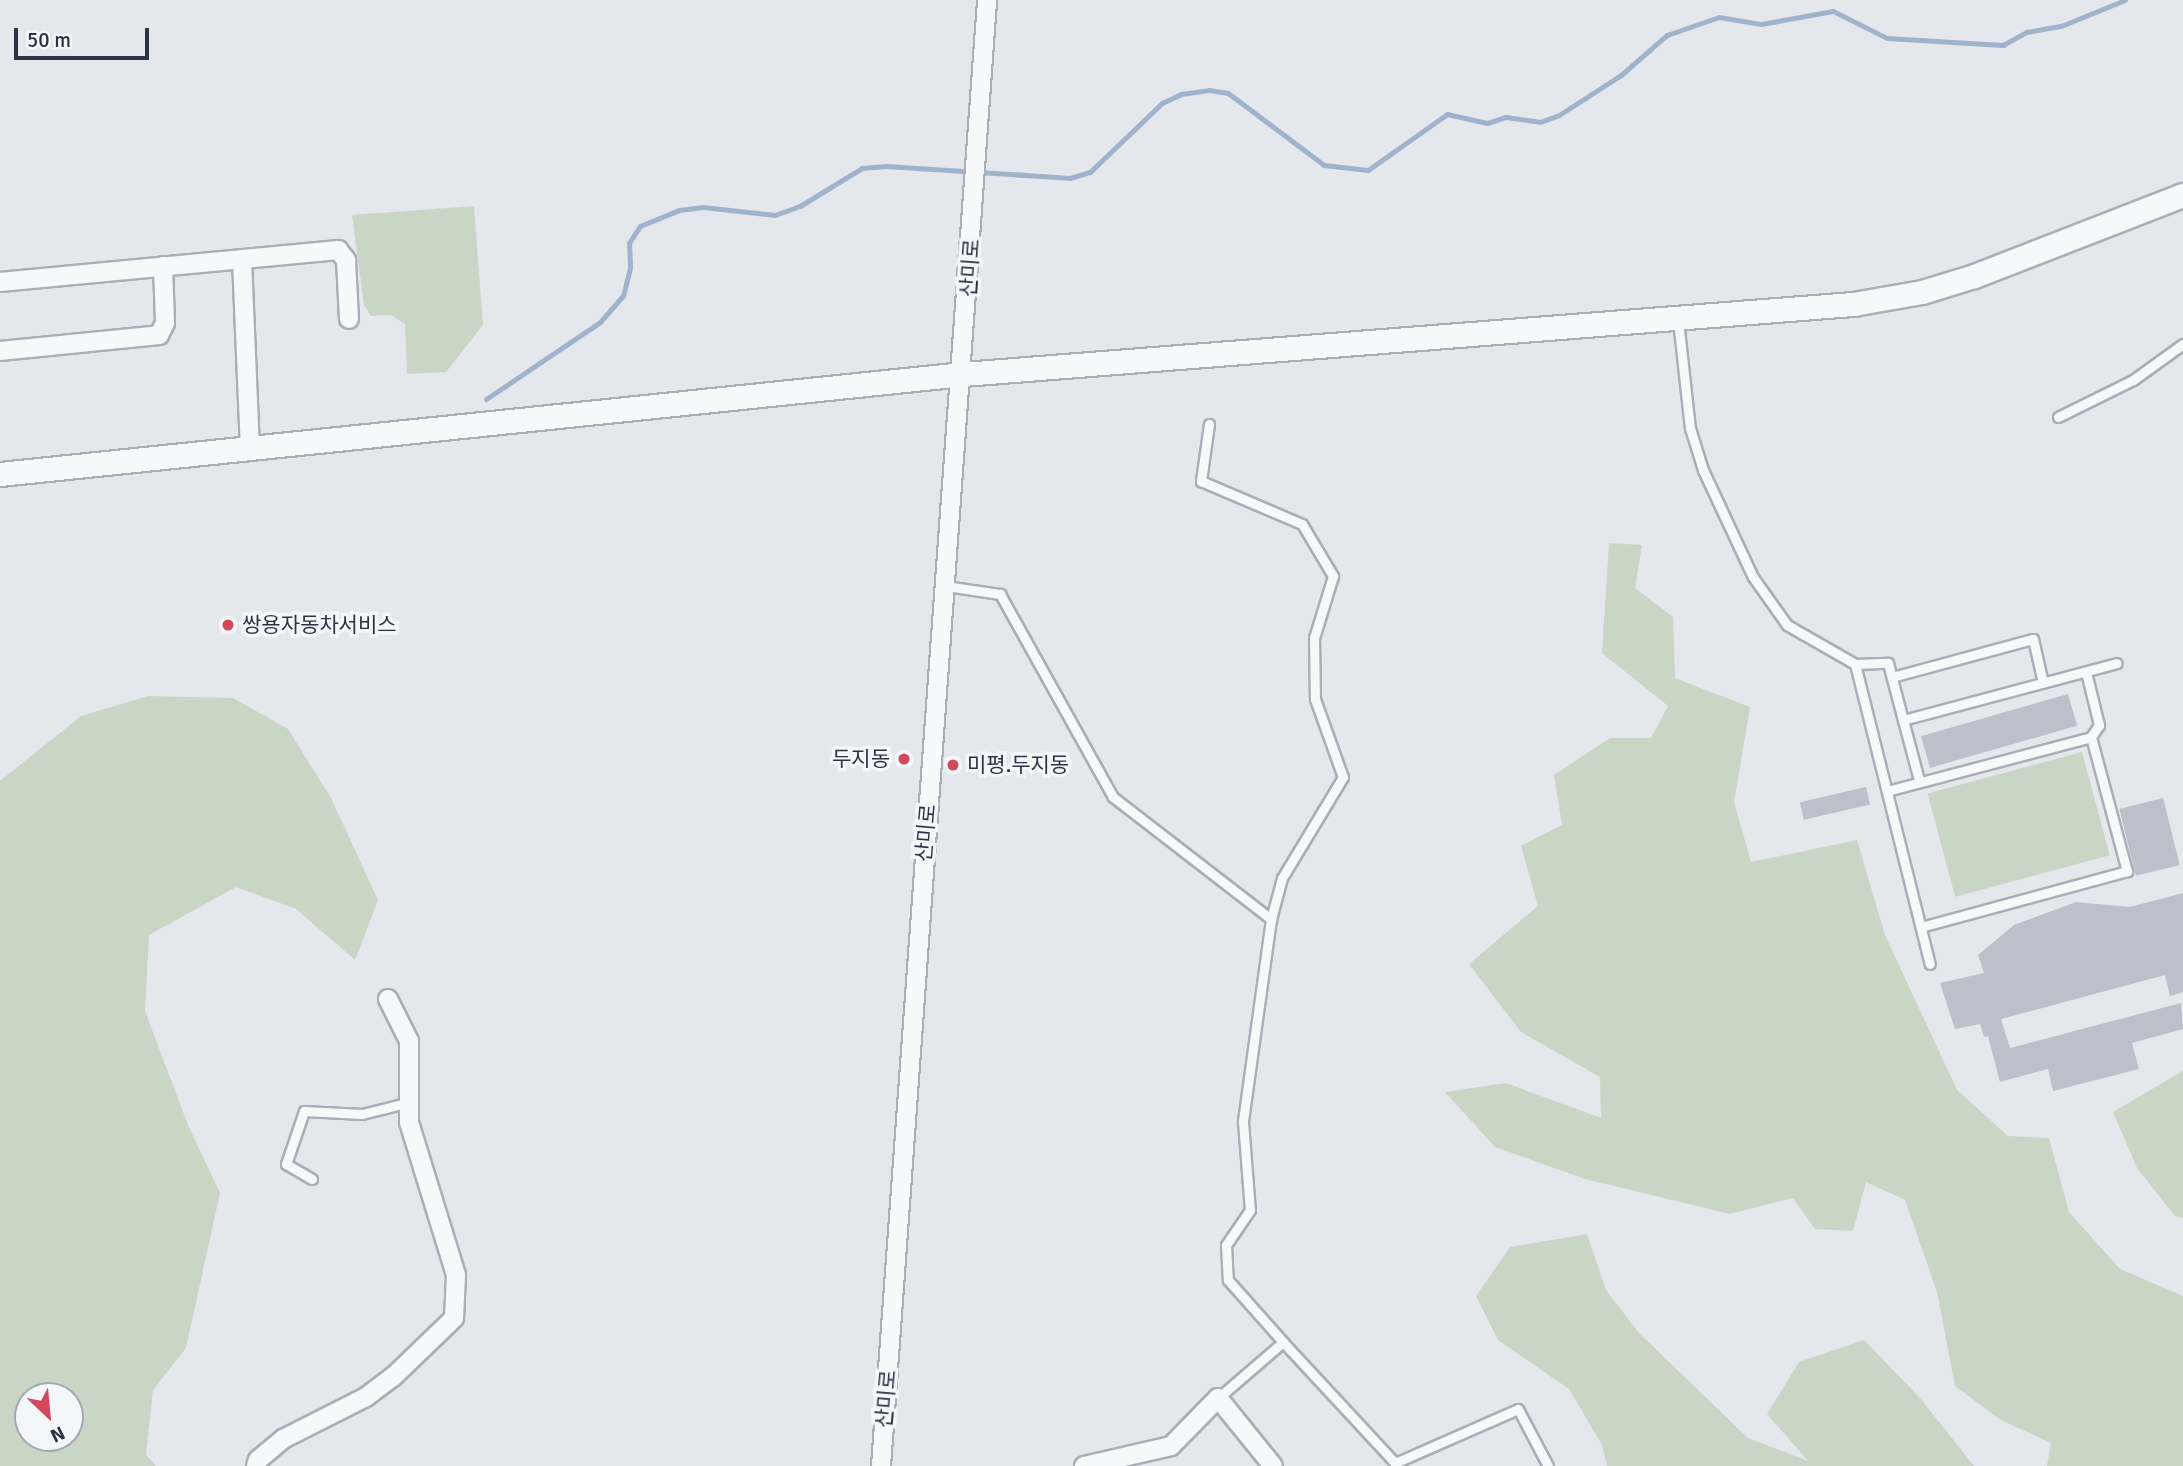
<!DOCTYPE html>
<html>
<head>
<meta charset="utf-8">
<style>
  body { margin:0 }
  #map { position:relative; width:2183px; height:1466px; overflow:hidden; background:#e4e7ec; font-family:Signika,"Noto Sans KR",sans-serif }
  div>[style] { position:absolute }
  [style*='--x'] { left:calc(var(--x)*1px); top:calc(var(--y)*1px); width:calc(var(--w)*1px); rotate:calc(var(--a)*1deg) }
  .green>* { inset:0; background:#c9d6c5; transform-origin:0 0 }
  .stream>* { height:5px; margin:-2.5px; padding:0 2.5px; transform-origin:2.5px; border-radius:2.5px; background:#9fb4cc }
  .building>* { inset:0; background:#bbc0ca; transform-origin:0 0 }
  .roads { filter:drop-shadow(2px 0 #a9aeb7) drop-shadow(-2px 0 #a9aeb7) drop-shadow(0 2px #a9aeb7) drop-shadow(0 -2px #a9aeb7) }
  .service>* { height:9px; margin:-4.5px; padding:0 4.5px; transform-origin:4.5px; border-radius:4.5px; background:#f7f8fa }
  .minor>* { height:18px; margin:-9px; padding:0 9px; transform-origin:9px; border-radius:9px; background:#f7f8fa }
  .tertiary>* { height:23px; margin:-11.5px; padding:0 11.5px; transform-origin:11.5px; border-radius:11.5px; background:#f7f8fa }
  .dots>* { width:19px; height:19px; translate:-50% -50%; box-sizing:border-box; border:4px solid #f4f6f9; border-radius:50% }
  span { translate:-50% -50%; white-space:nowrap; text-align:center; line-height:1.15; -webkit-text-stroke:7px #f4f6f9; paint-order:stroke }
  .street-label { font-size:21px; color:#2b3445 }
  .poi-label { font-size:21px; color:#2b3445 }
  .left { translate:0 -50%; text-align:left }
  .right { translate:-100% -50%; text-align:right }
  .north { position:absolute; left:14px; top:1382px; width:70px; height:70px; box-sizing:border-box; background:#f4f6f9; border:2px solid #a4a8b1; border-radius:50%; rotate:154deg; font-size:19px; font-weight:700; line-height:28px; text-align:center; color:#2b3445 }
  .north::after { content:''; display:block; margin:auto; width:24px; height:32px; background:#d1495b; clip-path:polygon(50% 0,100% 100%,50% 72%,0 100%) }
  .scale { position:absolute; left:14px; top:28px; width:135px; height:32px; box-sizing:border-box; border:4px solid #2b3445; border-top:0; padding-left:9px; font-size:21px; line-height:24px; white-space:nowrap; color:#2b3445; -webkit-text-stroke:5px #f4f6f9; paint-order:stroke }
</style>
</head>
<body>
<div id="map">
  <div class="green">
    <div style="clip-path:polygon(474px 206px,483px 325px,446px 372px,407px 374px,405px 324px,391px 315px,371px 316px,364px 305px,352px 215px)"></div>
    <div style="clip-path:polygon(1609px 543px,1642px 545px,1635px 588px,1673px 617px,1675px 678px,1750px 707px,1734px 802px,1751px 862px,1857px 840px,1885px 935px,1957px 1090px,2008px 1136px,2049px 1138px,2069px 1212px,2120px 1269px,2183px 1296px,2183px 1466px,2047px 1466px,2051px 1443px,2001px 1420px,1955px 1386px,1937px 1292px,1905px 1200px,1866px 1182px,1853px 1231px,1815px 1229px,1793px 1198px,1730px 1214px,1585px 1179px,1495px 1147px,1445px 1092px,1506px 1083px,1601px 1118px,1600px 1077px,1521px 1032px,1469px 964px,1538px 906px,1521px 846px,1562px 825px,1554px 775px,1610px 738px,1651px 738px,1668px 706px,1602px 653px)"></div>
    <div style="clip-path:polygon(evenodd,148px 696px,233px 698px,288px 729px,331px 798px,378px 900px,355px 960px,296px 909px,236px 887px,149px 935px,145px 1011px,188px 1125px,220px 1193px,186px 1348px,153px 1390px,146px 1455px,156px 1466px,0 1466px,0 781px,81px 716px,148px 696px,28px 1396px,70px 1396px,70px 1438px,28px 1438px,28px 1396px)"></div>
    <div style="left:2082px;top:752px;width:107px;height:160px;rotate:75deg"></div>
    <div style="clip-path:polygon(2183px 1071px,2183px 1218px,2175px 1216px,2137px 1168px,2113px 1112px)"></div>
    <div style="clip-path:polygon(1587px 1234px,1606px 1290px,1639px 1333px,1748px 1438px,1808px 1461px,1767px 1414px,1799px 1362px,1864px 1340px,1920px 1398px,1974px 1466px,1607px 1466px,1602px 1445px,1569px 1389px,1498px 1340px,1476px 1296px,1510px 1247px)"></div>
  </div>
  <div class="stream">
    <div style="--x:486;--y:399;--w:138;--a:-34"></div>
    <div style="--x:600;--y:322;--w:35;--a:-49"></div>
    <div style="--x:623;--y:296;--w:30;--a:-76"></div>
    <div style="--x:630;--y:267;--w:24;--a:-92"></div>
    <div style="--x:629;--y:243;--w:20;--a:-57"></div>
    <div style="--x:640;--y:226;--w:42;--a:-22.3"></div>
    <div style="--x:679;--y:210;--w:24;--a:-7"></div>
    <div style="--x:703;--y:207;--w:72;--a:6.3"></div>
    <div style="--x:775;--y:215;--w:27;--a:-20"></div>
    <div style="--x:800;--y:206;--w:73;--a:-31.5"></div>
    <div style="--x:862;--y:168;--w:24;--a:-5"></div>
    <div style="--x:886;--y:166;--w:184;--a:3.7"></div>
    <div style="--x:1070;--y:178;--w:21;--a:-17"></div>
    <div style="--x:1090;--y:172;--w:100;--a:-43.8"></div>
    <div style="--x:1162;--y:103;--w:21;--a:-25"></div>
    <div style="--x:1181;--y:94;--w:28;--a:-8"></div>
    <div style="--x:1209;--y:90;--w:19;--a:9"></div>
    <div style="--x:1228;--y:93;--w:120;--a:36.9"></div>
    <div style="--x:1324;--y:165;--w:44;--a:6.5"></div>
    <div style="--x:1368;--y:170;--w:97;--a:-35.3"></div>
    <div style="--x:1447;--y:114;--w:41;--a:12.7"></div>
    <div style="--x:1487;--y:123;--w:20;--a:-18"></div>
    <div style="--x:1506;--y:117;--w:34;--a:8"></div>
    <div style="--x:1540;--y:122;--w:20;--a:-20"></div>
    <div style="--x:1559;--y:115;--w:74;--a:-32.8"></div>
    <div style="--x:1621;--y:75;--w:61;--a:-41"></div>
    <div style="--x:1667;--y:35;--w:55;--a:-19.1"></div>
    <div style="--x:1719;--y:17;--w:43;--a:9.5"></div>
    <div style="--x:1761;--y:24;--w:73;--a:-10.2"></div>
    <div style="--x:1833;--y:11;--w:60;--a:26.6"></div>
    <div style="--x:1887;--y:38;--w:116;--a:3.5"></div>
    <div style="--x:2003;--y:45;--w:26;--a:-29"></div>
    <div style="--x:2026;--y:32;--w:36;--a:-10"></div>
    <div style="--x:2061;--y:26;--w:69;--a:-22.1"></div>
  </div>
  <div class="building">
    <div style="left:2068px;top:694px;width:33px;height:153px;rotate:74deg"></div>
    <div style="left:1866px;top:787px;width:18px;height:68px;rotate:77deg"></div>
    <div style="left:2163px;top:798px;width:69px;height:45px;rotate:76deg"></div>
    <div style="clip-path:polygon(2183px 893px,2183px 992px,2170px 996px,2165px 975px,2001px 1019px,2010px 1048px,2181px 1003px,2183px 1029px,2132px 1043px,2139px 1069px,2053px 1091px,2048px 1069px,2000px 1082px,1988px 1036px,1984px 1037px,1980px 1024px,1955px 1029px,1940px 983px,1984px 973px,1978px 955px,2014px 925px,2076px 902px,2130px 907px)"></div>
  </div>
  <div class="roads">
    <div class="service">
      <div style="--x:1678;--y:320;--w:109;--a:83.7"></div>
      <div style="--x:1690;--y:428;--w:44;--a:72.8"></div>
      <div style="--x:1703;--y:470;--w:118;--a:65"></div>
      <div style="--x:1753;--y:577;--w:59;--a:54.7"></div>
      <div style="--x:1787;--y:625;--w:78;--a:29.8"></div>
      <div style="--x:1855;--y:664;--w:309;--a:76"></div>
      <div style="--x:2058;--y:417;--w:84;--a:-26.3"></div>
      <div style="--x:2133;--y:380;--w:62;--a:-35.8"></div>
      <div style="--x:1209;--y:424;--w:58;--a:98"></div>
      <div style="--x:1201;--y:481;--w:110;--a:23.1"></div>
      <div style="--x:1302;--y:524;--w:61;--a:59.2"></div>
      <div style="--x:1333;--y:576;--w:65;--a:107"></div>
      <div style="--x:1314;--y:638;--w:61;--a:89.1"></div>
      <div style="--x:1315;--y:699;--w:83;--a:70.3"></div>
      <div style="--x:1343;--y:777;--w:118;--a:121.1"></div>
      <div style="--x:1282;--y:878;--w:42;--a:105"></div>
      <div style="--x:946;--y:586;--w:55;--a:8.4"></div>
      <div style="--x:1000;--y:594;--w:232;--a:60.9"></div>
      <div style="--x:1113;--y:797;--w:200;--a:37.7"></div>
      <div style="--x:1271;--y:919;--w:205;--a:97.9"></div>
      <div style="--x:1243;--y:1122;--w:88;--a:85.5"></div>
      <div style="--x:1250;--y:1210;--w:42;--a:124.4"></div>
      <div style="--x:1226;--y:1245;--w:35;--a:87"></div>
      <div style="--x:1228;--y:1280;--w:83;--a:48.4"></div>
      <div style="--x:1855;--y:664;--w:33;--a:-2"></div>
      <div style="--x:1888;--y:663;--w:59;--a:75.3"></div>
      <div style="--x:1903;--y:720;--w:221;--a:-14.9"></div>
      <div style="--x:2086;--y:672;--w:55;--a:76.2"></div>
      <div style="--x:2099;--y:725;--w:14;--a:124"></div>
      <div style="--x:1892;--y:677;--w:146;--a:-15.1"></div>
      <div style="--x:2033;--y:639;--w:45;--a:77.2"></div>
      <div style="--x:1903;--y:720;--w:62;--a:75.1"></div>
      <div style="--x:1887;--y:791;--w:211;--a:-14.8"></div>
      <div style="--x:2091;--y:737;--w:139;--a:75"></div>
      <div style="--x:2127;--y:871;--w:213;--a:164.8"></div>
      <div style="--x:312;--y:1179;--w:30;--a:-150"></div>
      <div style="--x:286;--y:1164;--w:56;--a:-71.2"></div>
      <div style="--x:304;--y:1111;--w:58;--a:3"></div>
      <div style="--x:362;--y:1114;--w:49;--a:-14"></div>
      <div style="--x:1218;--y:1398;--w:86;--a:-40.7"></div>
      <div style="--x:1283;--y:1342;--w:165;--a:47.2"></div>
      <div style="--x:1395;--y:1463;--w:134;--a:-23.7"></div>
      <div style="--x:1518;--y:1409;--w:64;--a:62.2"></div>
    </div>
    <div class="minor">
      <div style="--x:242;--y:259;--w:189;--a:87.6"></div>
      <div style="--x:0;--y:282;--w:340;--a:-5.4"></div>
      <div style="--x:338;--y:250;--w:13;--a:51"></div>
      <div style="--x:346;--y:260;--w:59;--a:87.1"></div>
      <div style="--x:0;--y:351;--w:160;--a:-5.7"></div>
      <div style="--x:159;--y:335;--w:13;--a:-63"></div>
      <div style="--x:165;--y:323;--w:57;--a:-92"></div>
      <div style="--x:256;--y:1466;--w:6;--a:-72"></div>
      <div style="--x:258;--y:1460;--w:33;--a:-40"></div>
      <div style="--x:283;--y:1439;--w:93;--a:-26.8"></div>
      <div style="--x:366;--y:1397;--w:34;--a:-37"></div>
      <div style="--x:393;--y:1377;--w:85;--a:-44"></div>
      <div style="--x:454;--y:1318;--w:43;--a:-87.3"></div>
      <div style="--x:456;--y:1275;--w:160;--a:-107.1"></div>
      <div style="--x:409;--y:1122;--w:81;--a:-90"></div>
      <div style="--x:409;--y:1041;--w:47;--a:-116.6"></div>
      <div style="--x:881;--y:1466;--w:1470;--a:-85.86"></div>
      <div style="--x:1084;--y:1466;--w:89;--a:-12.9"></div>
      <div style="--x:1171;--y:1446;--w:67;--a:-45.6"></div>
      <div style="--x:1218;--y:1398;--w:87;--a:51"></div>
    </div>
    <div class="tertiary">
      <div style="--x:0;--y:474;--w:968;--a:-5.93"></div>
      <div style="--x:963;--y:374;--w:893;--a:-4.5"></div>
      <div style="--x:1853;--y:304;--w:70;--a:-9.9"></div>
      <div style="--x:1922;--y:292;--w:54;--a:-17.1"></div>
      <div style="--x:1974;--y:276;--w:224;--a:-21.2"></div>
    </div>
  </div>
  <div class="dots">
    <div style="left:228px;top:625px;background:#d1495b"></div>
    <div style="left:904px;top:759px;background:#d1495b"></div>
    <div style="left:953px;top:765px;background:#d1495b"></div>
  </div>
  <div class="street-label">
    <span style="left:970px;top:268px;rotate:-86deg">산미로</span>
    <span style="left:926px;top:833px;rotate:-85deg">산미로</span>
    <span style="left:886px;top:1399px;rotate:-85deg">산미로</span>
  </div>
  <div class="poi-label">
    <span class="left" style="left:242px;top:625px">쌍용자동차서비스</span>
    <span class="right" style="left:890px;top:759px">두지동</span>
    <span class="left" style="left:967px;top:765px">미평.두지동</span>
  </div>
  <div class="north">N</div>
  <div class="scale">50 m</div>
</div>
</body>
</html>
